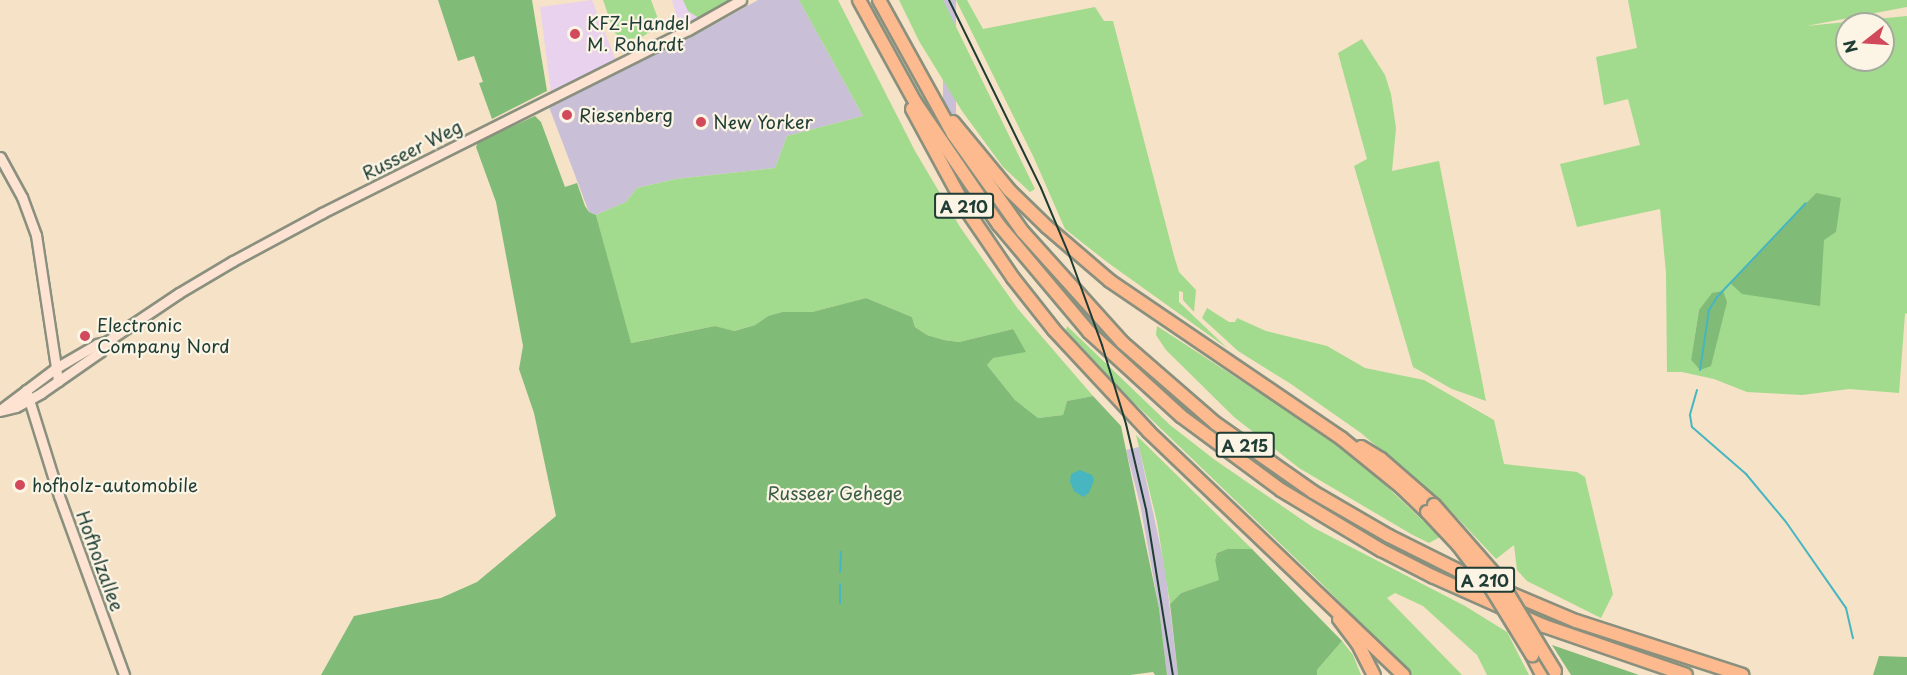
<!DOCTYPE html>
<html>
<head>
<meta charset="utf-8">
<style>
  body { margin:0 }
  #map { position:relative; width:1907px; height:675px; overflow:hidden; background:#f5e2c7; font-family:"Playpen Sans",sans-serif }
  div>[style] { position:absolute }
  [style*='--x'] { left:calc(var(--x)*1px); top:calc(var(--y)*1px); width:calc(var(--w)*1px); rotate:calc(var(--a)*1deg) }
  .built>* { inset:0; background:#e9d2ed }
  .industrial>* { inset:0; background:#c9bfd7; transform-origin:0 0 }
  .green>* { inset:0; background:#a2db8d }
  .forest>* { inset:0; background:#81bb78 }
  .water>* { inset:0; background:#47b6c0 }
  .stream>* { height:2px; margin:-1px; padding:0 1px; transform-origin:1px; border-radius:1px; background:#47b6c0 }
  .roads { filter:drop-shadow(2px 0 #8a907e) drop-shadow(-2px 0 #8a907e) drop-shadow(0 2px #8a907e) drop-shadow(0 -2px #8a907e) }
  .secondary>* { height:9px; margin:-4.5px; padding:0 4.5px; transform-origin:4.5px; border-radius:4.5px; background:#fee3d2 }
  .highway>* { height:12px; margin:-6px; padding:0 6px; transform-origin:6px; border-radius:6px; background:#fcba8e }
  .rail>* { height:2px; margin:-1px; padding:0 1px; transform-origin:1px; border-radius:1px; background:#1f3d34 }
  .bridges { filter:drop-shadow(2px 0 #8a907e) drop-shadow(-2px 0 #8a907e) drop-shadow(0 2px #8a907e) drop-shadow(0 -2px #8a907e) }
  .highway-bridge>* { height:12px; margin:-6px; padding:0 6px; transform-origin:6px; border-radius:6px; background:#fcba8e }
  .dots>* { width:16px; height:16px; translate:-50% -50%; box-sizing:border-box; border:3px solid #fcf5e5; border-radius:50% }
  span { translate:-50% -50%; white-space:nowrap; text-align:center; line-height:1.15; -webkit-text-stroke:4.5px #fcf5e5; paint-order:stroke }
  .shield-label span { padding:2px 4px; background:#fcf5e5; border:2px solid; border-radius:4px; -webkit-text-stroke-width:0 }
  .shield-label { font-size:16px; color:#1f3d34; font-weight:700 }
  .poi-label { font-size:18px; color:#1f3d34 }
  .left { translate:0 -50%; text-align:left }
  .street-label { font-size:18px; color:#1f3d34 }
  .park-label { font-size:18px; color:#395d46 }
  .north { position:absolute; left:1835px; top:12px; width:60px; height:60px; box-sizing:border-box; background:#fcf5e5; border:2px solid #a4ab9e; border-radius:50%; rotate:253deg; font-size:16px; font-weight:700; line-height:24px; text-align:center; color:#1f3d34 }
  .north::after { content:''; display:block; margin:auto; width:21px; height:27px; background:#d1495b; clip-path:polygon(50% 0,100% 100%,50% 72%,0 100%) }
</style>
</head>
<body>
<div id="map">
  <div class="built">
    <div style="clip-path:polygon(592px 0,616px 61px,551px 92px,540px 7px)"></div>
    <div style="clip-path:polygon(672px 0,730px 0,680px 29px)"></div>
  </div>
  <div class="industrial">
    <div style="clip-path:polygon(758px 0,799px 0,863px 116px,787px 136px,775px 168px,676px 179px,637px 188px,626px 202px,596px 215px,589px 212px,549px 107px,702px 31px)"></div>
    <div style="left:943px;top:0;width:13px;height:182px"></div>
    <div style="clip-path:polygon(1139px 447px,1165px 568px,1178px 675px,1167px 675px,1159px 608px,1140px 504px,1126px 450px)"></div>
  </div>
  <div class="green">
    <div style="clip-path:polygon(603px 0,651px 0,657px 16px,657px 27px,642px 37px,623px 40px,614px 32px)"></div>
    <div style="clip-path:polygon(683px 0,730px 0,699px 18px,688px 11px)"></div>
    <div style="clip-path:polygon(799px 0,838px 0,915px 151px,960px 227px,1018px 309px,1093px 396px,1067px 401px,1063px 415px,1038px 418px,1015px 400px,987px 365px,992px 358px,1015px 352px,1013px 329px,959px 342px,944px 340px,927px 335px,915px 327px,912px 317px,866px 298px,812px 312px,782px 312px,768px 316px,755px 325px,733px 331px,715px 326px,630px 343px,596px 215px,626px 202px,637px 188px,676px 179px,775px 168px,787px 136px,863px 116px)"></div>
    <div style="clip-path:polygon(899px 0,943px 0,1035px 189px,1030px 192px,1003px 167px,962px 111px,919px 41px)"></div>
    <div style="clip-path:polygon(956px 0,967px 0,983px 29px,1095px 7px,1104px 21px,1113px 21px,1174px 256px,1179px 272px,1196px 290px,1194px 312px,1183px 300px,1183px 292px,1179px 291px,1179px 302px,1227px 348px,1107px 262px,1065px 229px,1034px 158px)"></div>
    <div style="clip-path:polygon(evenodd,1628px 0,1907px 0,1907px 7px,1806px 26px,1907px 16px,1907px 313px,1905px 314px,1899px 393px,1849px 389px,1802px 395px,1747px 392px,1714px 379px,1682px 372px,1667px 372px,1666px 273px,1660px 209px,1577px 227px,1560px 164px,1640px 145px,1628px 99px,1604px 105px,1596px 57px,1637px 48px,1628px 0,1847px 24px,1883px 24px,1883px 60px,1847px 60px,1847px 24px,1628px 0,1816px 193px,1836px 232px,1731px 284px,1816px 193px,1628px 0,1699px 310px,1700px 370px,1691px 360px,1699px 310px)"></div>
    <div style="clip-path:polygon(1362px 39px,1385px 75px,1391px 94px,1396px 128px,1392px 171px,1439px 161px,1486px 401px,1452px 389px,1413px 367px,1354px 166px,1367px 159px,1338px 53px)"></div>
    <div style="clip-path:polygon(1207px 308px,1229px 322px,1235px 322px,1237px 318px,1266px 331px,1327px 346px,1365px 368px,1424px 380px,1494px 420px,1504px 464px,1577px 472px,1585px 477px,1613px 594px,1601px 618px,1527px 581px,1517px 570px,1514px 545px,1496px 559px,1449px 509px,1361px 433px,1291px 384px,1238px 351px,1202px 318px)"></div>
    <div style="clip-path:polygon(1067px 326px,1170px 425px,1215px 460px,1314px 528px,1465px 606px,1507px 632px,1529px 675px,1487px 675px,1477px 655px,1423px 606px,1395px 593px,1387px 598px,1462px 675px,1412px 675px,1320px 582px,1127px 396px,1066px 330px)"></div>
    <div style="clip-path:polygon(1157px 326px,1330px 439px,1382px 482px,1440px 537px,1429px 543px,1411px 534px,1299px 468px,1234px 417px,1166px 350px,1156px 335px)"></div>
    <div style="clip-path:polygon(1136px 435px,1252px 549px,1227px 549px,1217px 553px,1215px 560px,1220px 580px,1181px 593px,1170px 604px,1157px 522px)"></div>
    <div style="clip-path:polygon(1342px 641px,1353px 655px,1361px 675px,1317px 675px,1317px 670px)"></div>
  </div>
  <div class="forest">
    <div style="clip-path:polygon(438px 0,532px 0,547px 91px,492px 119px,479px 83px,483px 82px,474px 56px,458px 61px)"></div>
    <div style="clip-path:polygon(535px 116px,541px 122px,565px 187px,577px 183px,585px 206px,589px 212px,596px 215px,631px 343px,715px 326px,734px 331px,755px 325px,768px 316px,782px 312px,812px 312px,866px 298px,912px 317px,915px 327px,927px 335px,944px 340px,959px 342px,1013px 329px,1026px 352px,993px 358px,987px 365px,1015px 400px,1038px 418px,1063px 415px,1067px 401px,1093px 396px,1121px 426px,1159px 608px,1167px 675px,1155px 675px,1153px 672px,1130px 675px,321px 675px,354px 616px,441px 598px,477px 582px,556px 516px,534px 413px,519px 369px,523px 346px,496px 202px,476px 147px,478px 142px)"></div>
    <div style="clip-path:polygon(1816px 193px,1841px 198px,1836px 232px,1824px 240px,1820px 306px,1742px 294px,1730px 283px)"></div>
    <div style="clip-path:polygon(1723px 291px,1727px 302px,1711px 366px,1700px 370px,1691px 360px,1699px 310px,1712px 293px)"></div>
    <div style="clip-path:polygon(1227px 549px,1252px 549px,1342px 641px,1317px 670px,1317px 675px,1178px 675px,1170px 604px,1181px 593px,1219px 580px,1215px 560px,1217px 553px)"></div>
    <div style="clip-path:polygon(1552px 645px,1639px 675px,1571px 675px)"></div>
    <div style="clip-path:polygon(1879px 656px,1907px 657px,1907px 675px,1873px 675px)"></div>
  </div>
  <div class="water">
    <div style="clip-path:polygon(1080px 470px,1092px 475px,1094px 480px,1089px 493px,1083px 497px,1074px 491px,1070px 482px,1071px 474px)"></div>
  </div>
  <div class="stream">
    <div style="--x:1700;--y:370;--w:61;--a:-81.5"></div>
    <div style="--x:1709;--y:310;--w:15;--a:-58"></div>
    <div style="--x:1717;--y:297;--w:129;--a:-46.6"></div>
    <div style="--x:1697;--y:390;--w:26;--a:106"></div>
    <div style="--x:1690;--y:415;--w:12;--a:81"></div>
    <div style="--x:1692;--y:427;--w:72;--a:41"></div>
    <div style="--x:1746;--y:474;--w:62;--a:50.2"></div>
    <div style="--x:1786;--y:522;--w:105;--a:55.1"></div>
    <div style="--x:1846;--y:608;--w:31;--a:77"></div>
    <div style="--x:840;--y:572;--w:20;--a:-87"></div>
    <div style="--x:840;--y:584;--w:19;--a:90"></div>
  </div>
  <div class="roads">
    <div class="secondary">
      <div style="--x:0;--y:157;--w:46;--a:61.2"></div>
      <div style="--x:22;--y:197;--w:40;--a:69.8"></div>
      <div style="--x:36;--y:235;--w:148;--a:81.4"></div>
      <div style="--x:26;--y:390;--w:111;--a:72.7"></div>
      <div style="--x:59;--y:496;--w:190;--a:70"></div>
      <div style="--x:0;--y:410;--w:70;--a:-36.9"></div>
      <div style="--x:56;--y:368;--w:48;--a:-30.3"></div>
      <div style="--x:97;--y:344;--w:9;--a:-13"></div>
      <div style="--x:106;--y:342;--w:88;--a:-33.9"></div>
      <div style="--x:179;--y:293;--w:63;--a:-30.7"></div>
      <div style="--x:233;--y:261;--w:101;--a:-28.3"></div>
      <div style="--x:322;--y:213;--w:409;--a:-26.6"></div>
      <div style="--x:688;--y:30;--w:61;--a:-29.5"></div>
      <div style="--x:0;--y:411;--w:16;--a:-14"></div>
      <div style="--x:16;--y:407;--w:29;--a:-29"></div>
      <div style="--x:41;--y:393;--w:72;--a:-34.8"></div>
      <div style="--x:100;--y:352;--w:12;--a:-59"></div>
    </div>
    <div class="highway">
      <div style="--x:859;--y:0;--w:116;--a:61.2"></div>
      <div style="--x:915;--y:102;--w:149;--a:55.7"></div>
      <div style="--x:999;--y:225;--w:140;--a:49.9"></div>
      <div style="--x:1089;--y:332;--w:125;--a:42.4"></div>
      <div style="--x:1181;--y:416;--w:124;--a:36.5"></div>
      <div style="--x:1281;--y:490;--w:117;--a:31"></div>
      <div style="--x:1381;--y:550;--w:59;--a:27"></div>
      <div style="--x:1434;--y:577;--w:120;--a:24"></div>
      <div style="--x:1544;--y:626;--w:150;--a:19"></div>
      <div style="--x:879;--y:0;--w:153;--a:61.1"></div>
      <div style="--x:953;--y:134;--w:120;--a:54.5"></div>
      <div style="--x:1023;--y:232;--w:149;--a:48"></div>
      <div style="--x:1123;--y:343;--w:122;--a:41"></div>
      <div style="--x:1215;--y:423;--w:120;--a:35.1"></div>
      <div style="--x:1313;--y:492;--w:88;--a:30.1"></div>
      <div style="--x:1389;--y:536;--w:87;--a:26.6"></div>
      <div style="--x:1467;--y:575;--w:118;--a:22.9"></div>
      <div style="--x:1576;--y:621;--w:175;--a:18"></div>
      <div style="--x:912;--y:109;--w:117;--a:61.5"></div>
      <div style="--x:968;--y:212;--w:80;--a:55.7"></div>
      <div style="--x:1013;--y:278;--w:66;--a:51.7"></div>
      <div style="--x:1054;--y:330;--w:139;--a:47"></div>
      <div style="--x:1149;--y:432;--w:352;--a:43.7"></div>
      <div style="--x:953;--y:122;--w:88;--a:50.5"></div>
      <div style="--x:1009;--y:190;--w:53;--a:44.2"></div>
      <div style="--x:1047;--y:227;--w:83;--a:40.6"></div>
      <div style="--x:1110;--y:281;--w:279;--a:34.2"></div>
      <div style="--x:1341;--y:438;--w:77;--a:39.2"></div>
      <div style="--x:1401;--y:487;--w:36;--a:44"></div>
      <div style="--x:1361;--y:447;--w:23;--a:31"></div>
      <div style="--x:1381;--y:459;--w:70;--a:41"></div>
      <div style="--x:1339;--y:619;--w:31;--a:53"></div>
      <div style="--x:1358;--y:644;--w:35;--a:63"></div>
      <div style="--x:1532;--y:655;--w:22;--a:63"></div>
    </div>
  </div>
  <div class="rail">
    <div style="--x:949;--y:0;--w:209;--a:63.9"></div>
    <div style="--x:1041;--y:188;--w:75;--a:67.2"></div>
    <div style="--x:1070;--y:257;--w:94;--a:70"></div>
    <div style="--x:1102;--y:345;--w:83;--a:73.1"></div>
    <div style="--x:1126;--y:424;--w:87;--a:76.8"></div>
    <div style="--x:1146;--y:509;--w:168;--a:80.8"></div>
  </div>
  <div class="bridges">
    <div class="highway-bridge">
      <div style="--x:1434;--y:505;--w:98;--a:48.7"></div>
      <div style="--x:1499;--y:579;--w:108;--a:58.7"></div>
      <div style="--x:1427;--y:512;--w:47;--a:46.7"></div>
      <div style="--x:1459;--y:546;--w:53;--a:52.7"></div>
      <div style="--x:1491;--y:588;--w:79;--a:58.5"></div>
    </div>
  </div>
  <div class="dots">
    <div style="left:575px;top:34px;background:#d1495b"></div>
    <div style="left:567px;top:115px;background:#d1495b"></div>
    <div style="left:701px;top:122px;background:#d1495b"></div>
    <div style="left:85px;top:336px;background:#d1495b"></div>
    <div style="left:20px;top:485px;background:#d1495b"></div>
  </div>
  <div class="shield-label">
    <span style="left:964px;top:206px">A 210</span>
    <span style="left:1245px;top:445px">A 215</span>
    <span style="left:1485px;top:580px">A 210</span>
  </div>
  <div class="poi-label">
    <span class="left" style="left:587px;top:34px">KFZ-Handel<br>M. Rohardt</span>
    <span class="left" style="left:579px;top:115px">Riesenberg</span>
    <span class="left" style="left:713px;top:122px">New Yorker</span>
    <span class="left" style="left:97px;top:336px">Electronic<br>Company Nord</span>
    <span class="left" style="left:32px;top:485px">hofholz-automobile</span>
  </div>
  <div class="street-label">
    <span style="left:412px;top:150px;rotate:-27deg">Russeer Weg</span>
    <span style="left:100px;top:561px;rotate:70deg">Hofholzallee</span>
  </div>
  <div class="park-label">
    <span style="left:835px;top:493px">Russeer Gehege</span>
  </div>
  <div class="north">N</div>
</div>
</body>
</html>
